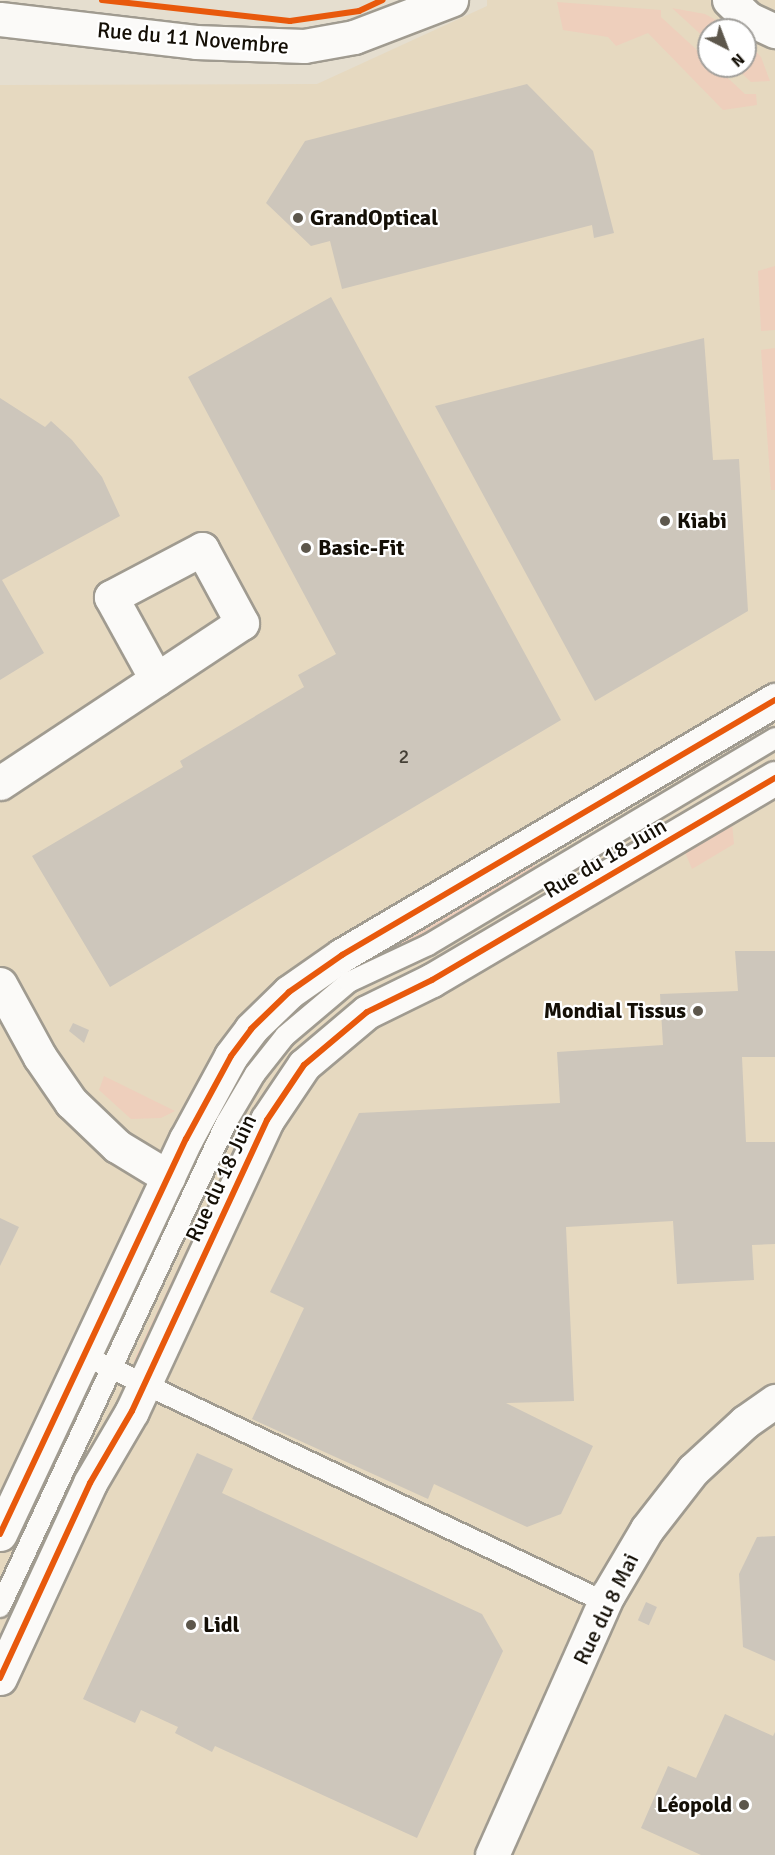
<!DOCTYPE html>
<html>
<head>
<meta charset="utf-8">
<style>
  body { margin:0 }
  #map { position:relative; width:775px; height:1855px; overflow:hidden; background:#e5decf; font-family:Signika,sans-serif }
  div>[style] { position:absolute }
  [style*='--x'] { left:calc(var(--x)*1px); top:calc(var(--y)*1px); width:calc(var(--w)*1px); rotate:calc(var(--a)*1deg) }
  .built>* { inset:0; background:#e6d9c0 }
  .green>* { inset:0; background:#eecfbc; transform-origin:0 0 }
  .building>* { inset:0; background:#cdc6bb; transform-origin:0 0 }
  .roads { filter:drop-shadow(2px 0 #a09b90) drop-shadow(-2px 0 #a09b90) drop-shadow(0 2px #a09b90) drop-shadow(0 -2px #a09b90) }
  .service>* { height:20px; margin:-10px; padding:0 10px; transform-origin:10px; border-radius:10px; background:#fbfaf8 }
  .minor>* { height:33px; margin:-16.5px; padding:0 16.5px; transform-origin:16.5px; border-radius:16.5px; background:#fbfaf8 }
  .tertiary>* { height:33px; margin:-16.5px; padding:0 16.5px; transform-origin:16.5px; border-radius:16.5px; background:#fbfaf8 }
  .cycleway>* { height:6px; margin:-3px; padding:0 3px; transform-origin:3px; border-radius:3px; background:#e8590c }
  .dots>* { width:16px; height:16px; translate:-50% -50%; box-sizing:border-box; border:3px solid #fff; border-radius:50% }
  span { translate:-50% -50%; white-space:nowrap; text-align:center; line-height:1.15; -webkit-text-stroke:4.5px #fff; paint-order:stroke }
  .number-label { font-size:20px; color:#433e34 }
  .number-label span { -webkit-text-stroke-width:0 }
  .street-label { font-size:22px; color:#140f06 }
  .poi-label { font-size:22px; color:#140f06; font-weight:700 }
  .left { translate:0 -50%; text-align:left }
  .right { translate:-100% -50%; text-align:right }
  .north { position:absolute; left:697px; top:18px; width:60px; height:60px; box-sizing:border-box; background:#fff; border:2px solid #a19f9b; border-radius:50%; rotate:138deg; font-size:16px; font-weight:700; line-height:24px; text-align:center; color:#140f06 }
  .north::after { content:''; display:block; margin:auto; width:21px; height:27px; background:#5d574c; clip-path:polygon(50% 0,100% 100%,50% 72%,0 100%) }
</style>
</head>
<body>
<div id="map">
  <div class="built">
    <div style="clip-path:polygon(evenodd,487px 0,775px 0,775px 1855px,0 1855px,0 85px,317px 84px,487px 6px,487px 0,709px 30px,745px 30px,745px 66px,709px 66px,709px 30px)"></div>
  </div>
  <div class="green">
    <div style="clip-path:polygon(557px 2px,661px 10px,661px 17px,709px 61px,709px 66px,715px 66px,745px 94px,756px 94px,757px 105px,723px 110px,648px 33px,616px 46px,608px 37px,563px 30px)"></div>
    <div style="clip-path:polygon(672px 8px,705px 14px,734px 30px,709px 30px,709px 42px)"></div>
    <div style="clip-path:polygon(745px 40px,761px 57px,770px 81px,751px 82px,734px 66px,745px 66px)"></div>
    <div style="clip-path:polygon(775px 266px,775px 330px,761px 331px,758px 271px)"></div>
    <div style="clip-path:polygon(775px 348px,775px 490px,771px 490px,761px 350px)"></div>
    <div style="clip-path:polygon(728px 819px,732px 823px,734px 844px,692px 869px,682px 845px)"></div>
    <div style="clip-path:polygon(531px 860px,537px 869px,443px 925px,335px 980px,286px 1018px,258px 1049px,223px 1107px,216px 1105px,280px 1016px,325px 981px)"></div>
    <div style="clip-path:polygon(104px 1076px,175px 1111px,161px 1118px,131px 1119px,99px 1090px)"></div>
    <div style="clip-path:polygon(189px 1178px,109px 1350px,107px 1334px,180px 1183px)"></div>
    <div style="clip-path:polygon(215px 1190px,213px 1207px,143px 1353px,133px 1362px)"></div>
    <div style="left:71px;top:1414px;width:8px;height:153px;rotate:30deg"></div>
  </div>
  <div class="building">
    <div style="clip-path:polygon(527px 84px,593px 151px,614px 233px,594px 238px,592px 225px,342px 289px,330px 241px,311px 246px,266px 203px,305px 141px)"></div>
    <div style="clip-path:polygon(331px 297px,561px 720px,110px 987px,32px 856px,183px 767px,180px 761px,304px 687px,298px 675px,336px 654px,188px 377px)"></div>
    <div style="clip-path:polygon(704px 338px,713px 460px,739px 459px,748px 611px,595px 701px,435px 406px)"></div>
    <div style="clip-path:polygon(0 398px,45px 427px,51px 421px,72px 440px,102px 477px,120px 516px,2px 580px,44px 653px,0 680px)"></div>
    <div style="clip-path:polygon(735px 951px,775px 951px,775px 1057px,742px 1057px,746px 1142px,775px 1142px,775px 1244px,752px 1245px,754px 1280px,677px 1284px,673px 1221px,566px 1227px,574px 1401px,506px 1403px,593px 1446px,561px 1514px,527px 1527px,434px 1484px,428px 1499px,252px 1419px,304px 1308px,270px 1292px,359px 1113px,560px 1103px,557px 1052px,663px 1045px,660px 994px,738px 991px)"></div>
    <div style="clip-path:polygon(73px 1023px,89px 1030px,84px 1043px,69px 1031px)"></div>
    <div style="clip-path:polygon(0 1218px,19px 1227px,0 1266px)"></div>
    <div style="clip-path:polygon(197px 1453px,233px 1469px,222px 1493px,482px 1614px,503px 1651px,417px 1838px,215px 1746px,212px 1752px,175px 1733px,178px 1727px,141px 1710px,135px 1723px,83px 1699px)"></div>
    <div style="clip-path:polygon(775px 1536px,775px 1661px,743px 1647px,739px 1574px,757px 1537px)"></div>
    <div style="left:646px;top:1602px;width:12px;height:20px;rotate:24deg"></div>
    <div style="clip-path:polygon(725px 1714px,773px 1736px,775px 1732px,775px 1855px,701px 1855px,641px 1828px,668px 1766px,696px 1778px)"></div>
  </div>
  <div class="roads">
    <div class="service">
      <div style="--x:100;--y:1363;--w:559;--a:25.33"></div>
      <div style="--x:0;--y:1607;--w:534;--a:-64.97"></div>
      <div style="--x:226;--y:1123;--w:57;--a:-59.4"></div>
      <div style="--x:255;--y:1074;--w:48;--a:-51.7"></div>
      <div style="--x:285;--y:1036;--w:84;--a:-40.2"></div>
      <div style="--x:349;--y:982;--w:87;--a:-25.1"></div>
      <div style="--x:428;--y:945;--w:404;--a:-30.8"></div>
    </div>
    <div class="minor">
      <div style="--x:0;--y:783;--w:290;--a:-33.5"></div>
      <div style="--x:242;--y:623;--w:84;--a:-118.4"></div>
      <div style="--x:202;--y:549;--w:103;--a:152.2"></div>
      <div style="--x:111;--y:597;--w:94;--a:61.2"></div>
      <div style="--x:0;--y:984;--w:83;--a:61.3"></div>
      <div style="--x:40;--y:1057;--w:55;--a:55.4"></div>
      <div style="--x:71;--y:1102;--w:64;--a:43.7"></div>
      <div style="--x:117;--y:1146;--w:60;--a:31.3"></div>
      <div style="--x:0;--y:1534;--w:437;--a:-64.8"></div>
      <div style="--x:186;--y:1139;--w:94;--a:-61.5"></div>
      <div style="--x:231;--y:1056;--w:34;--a:-53"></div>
      <div style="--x:251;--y:1029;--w:53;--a:-44.2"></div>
      <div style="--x:289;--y:992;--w:65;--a:-34.9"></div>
      <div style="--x:342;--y:955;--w:503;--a:-30.49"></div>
      <div style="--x:0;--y:1678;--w:215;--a:-65.2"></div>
      <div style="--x:90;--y:1483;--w:83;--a:-59.7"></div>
      <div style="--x:132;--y:1411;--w:321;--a:-65.1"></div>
      <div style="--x:267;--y:1120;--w:66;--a:-56.1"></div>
      <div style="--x:304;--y:1065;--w:82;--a:-40.1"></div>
      <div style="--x:367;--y:1012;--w:72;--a:-26.2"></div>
      <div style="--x:432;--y:980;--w:398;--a:-30.5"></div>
      <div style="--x:492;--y:1855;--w:285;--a:-66"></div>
      <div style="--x:608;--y:1595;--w:77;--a:-59.4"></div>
      <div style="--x:647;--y:1529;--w:75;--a:-52.1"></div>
      <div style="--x:693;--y:1470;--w:71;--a:-42.7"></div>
      <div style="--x:745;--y:1422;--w:37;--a:-35"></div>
    </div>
    <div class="tertiary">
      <div style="--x:729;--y:0;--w:28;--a:44"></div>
      <div style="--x:749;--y:19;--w:29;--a:25"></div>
      <div style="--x:0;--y:19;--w:197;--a:6.7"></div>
      <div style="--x:196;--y:42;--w:108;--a:2.1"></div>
      <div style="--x:304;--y:46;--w:51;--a:-10.2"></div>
      <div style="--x:354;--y:37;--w:104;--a:-20.9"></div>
    </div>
  </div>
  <div class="cycleway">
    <div style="--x:102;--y:0;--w:189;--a:6.4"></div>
    <div style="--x:290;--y:21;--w:70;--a:-8.2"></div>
    <div style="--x:359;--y:11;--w:26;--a:-25"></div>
    <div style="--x:0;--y:1534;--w:437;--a:-64.8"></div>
    <div style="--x:186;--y:1139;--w:94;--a:-61.5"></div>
    <div style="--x:231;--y:1056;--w:34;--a:-53"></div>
    <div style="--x:251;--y:1029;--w:53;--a:-44.2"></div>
    <div style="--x:289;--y:992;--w:65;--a:-34.9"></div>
    <div style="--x:342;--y:955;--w:503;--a:-30.49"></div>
    <div style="--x:0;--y:1678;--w:215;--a:-65.2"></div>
    <div style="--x:90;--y:1483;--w:83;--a:-59.7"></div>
    <div style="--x:132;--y:1411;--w:321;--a:-65.1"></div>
    <div style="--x:267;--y:1120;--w:66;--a:-56.1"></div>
    <div style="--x:304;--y:1065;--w:82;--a:-40.1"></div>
    <div style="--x:367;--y:1012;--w:72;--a:-26.2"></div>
    <div style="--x:432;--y:980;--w:398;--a:-30.5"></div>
  </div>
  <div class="dots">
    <div style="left:298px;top:218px;background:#5d574c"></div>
    <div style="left:665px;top:521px;background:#5d574c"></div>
    <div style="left:306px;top:548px;background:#5d574c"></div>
    <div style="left:698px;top:1011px;background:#5d574c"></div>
    <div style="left:191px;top:1625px;background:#5d574c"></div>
    <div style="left:744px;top:1805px;background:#5d574c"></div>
  </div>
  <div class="number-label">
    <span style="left:404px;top:756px">2</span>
  </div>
  <div class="street-label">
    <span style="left:193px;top:38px;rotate:5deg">Rue du 11 Novembre</span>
    <span style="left:605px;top:858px;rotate:-30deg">Rue du 18 Juin</span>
    <span style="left:221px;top:1178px;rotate:-65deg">Rue du 18 Juin</span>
    <span style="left:606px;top:1609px;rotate:-64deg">Rue du 8 Mai</span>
  </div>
  <div class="poi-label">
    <span class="left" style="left:310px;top:218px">GrandOptical</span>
    <span class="left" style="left:677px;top:521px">Kiabi</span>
    <span class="left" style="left:318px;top:548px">Basic-Fit</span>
    <span class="right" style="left:686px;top:1011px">Mondial Tissus</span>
    <span class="left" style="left:203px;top:1625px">Lidl</span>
    <span class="right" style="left:732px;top:1805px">Léopold</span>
  </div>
  <div class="north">N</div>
</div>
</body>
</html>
